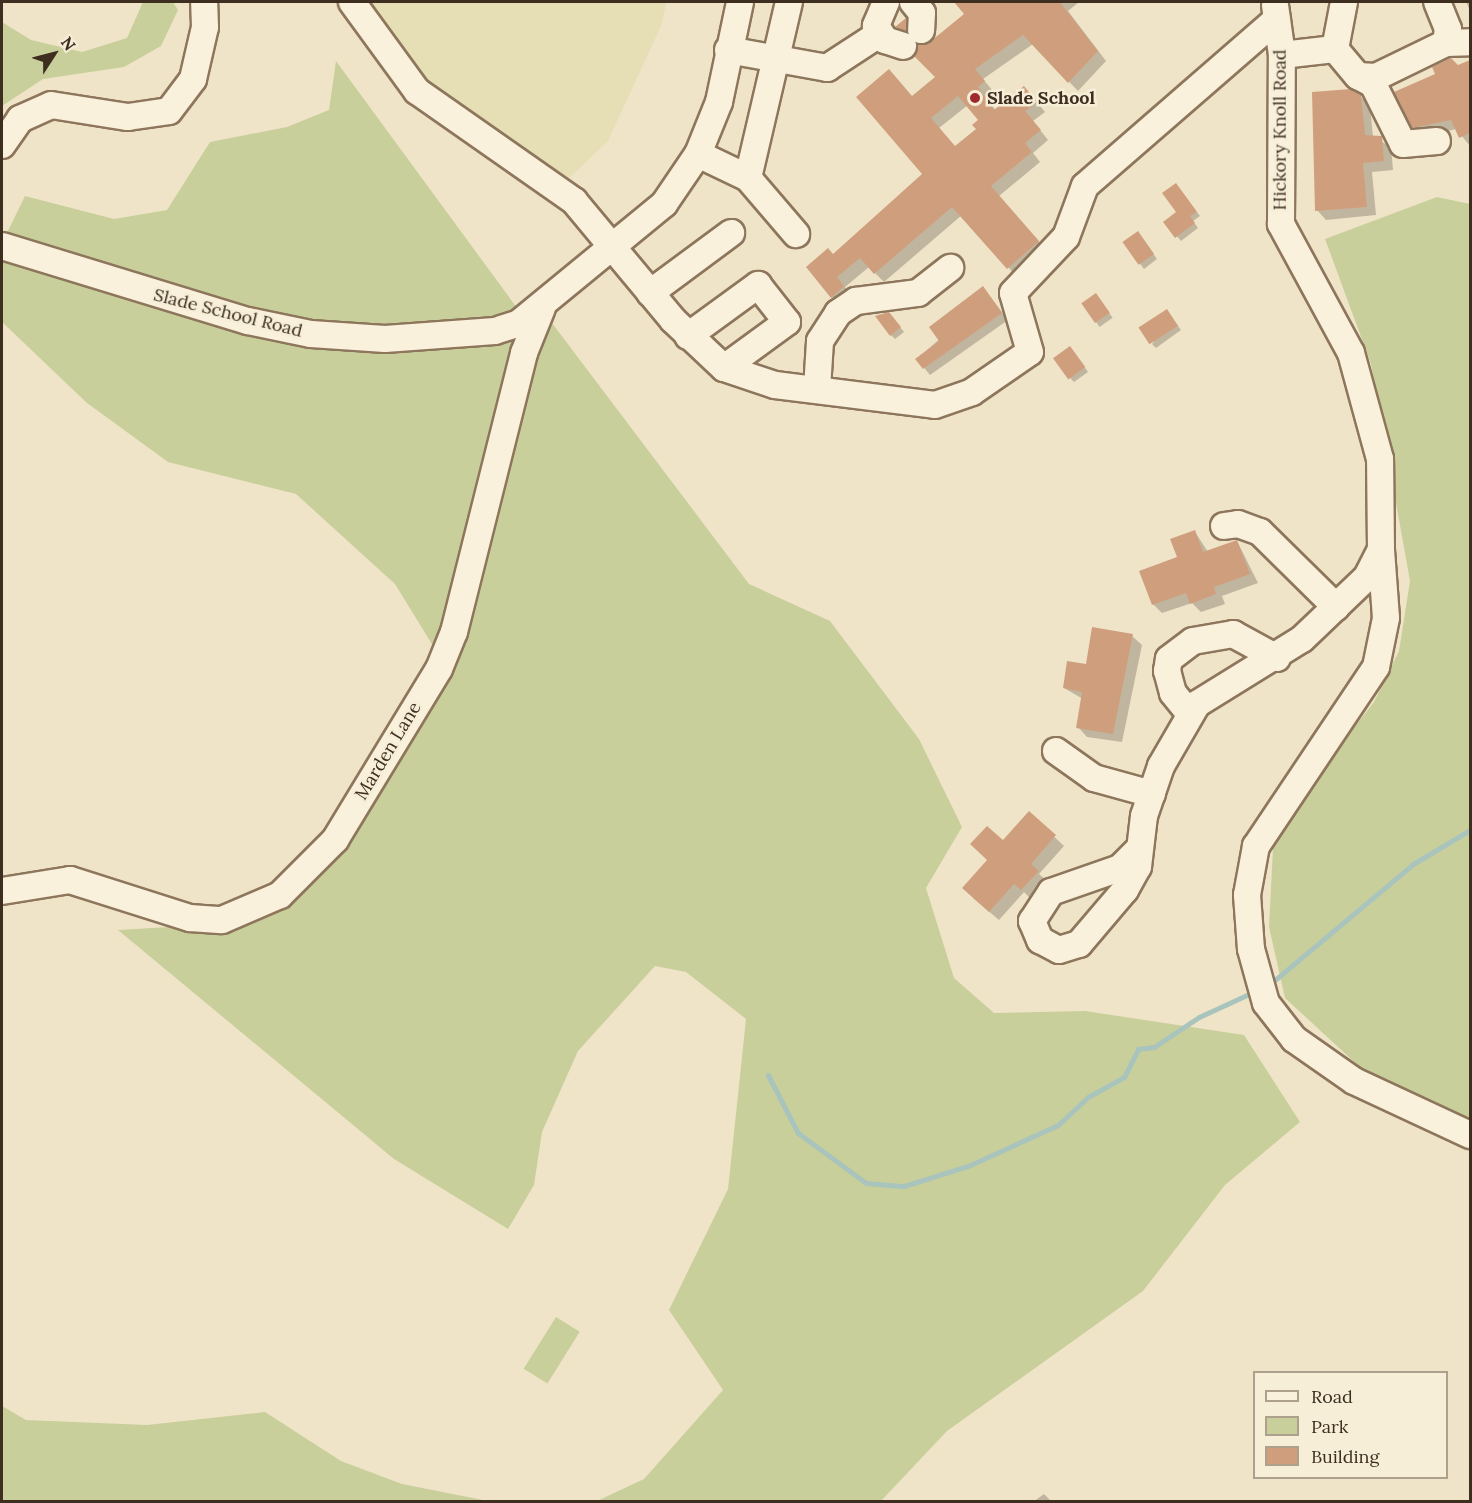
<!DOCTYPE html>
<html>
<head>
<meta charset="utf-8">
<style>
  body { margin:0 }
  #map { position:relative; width:1472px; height:1503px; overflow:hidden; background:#f0e4c8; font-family:Lora,serif }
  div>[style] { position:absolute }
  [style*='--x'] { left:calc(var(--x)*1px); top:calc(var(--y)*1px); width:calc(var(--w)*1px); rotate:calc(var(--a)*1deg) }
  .farmland>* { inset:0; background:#e6deb5 }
  .green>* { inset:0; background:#c9cf9b; transform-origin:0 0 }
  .shadow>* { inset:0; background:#0003; transform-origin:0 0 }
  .stream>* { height:5px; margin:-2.5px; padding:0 2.5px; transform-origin:2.5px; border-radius:2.5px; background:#a9c4bc }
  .building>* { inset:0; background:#cf9f7d; transform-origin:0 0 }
  .roads { filter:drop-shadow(2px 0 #8d765c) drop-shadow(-2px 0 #8d765c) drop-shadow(0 2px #8d765c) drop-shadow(0 -2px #8d765c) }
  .minor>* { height:26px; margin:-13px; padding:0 13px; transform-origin:13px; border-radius:13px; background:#faf1dc }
  .dots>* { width:16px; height:16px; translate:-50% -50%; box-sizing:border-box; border:3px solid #f7eed8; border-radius:50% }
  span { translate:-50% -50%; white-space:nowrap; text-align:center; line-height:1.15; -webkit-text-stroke:5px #f7eed8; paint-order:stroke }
  .poi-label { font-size:18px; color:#3d2e20; font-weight:700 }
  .left { translate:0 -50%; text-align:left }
  .street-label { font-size:18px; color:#3d2e20 }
  .frame { position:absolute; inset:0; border:3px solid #3d2e20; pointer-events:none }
  .legend { position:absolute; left:1253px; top:1371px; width:195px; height:108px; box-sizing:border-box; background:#f7eed8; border:2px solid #ada18e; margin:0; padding:8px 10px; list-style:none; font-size:18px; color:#3d2e20 }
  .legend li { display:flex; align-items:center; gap:12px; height:30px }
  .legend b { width:30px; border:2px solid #ada18e }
  .north { position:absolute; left:24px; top:24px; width:60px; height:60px; -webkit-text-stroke:4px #f7eed8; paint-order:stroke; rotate:54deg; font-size:16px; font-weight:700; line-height:24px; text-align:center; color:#3d2e20 }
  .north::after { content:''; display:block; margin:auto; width:21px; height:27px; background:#3d2e20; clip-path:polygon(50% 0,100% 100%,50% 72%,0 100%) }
</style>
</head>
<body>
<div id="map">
  <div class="farmland">
    <div style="clip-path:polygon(367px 2px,666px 2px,662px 24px,608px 141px,569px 178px,472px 123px,423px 77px)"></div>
  </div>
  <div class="green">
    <div style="clip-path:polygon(143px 2px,173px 2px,178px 10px,161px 46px,124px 67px,43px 79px,2px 106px,2px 22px,31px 40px,82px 52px,127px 38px)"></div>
    <div style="clip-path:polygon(336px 61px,520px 312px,445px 324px,320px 326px,5px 237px,25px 196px,114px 219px,167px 210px,210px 142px,287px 127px,329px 110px)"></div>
    <div style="clip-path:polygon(1437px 197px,1470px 204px,1470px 1122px,1378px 1084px,1285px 998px,1269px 927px,1273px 848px,1318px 773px,1374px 702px,1399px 651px,1410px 581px,1371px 364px,1325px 239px)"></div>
    <div style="clip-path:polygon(2px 257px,324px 346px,416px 352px,500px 343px,552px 323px,749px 584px,830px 621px,919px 739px,962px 827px,926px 888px,954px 978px,994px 1013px,1085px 1011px,1244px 1035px,1300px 1122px,1225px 1185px,1143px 1291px,947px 1431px,881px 1501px,597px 1501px,644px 1479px,723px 1390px,669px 1310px,728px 1189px,746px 1019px,686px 972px,655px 966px,578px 1051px,542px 1132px,534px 1185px,508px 1229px,394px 1159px,118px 930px,203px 925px,277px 890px,335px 840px,446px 667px,395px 584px,296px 494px,168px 462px,87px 403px,2px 322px)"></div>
    <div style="left:556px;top:1317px;width:28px;height:61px;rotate:32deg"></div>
    <div style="clip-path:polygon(2px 1406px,26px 1420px,147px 1425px,265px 1412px,341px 1461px,402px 1484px,488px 1501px,2px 1501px)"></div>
  </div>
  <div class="shadow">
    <div style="clip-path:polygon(evenodd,955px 2px,1079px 2px,1068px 11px,1106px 61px,1078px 91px,1033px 44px,983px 79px,993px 91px,986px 97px,996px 111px,1033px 97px,1045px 112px,1033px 121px,1048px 140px,1033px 153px,1040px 162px,999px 196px,1047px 251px,1017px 277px,962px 215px,884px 282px,869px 267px,845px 287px,852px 296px,841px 306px,832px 297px,833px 255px,925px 175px,913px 97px,937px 77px,932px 43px,966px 14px,955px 2px,968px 105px,980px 120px,978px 129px,956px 148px,939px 128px,968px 105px)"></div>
    <div style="clip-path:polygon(1466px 2px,1470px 2px,1470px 11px)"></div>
    <div style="clip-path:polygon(906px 20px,915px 28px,915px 39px,897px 27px)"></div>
    <div style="clip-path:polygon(1470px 61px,1470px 146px,1456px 129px,1423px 137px,1413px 127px,1458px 67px)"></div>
    <div style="clip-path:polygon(1360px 96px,1370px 106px,1373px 137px,1391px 147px,1393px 170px,1372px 172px,1376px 215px,1326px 220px,1317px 210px)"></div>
    <div style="clip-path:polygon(1180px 189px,1200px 216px,1193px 221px,1198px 228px,1181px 241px,1165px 222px,1178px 213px)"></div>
    <div style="clip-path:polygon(1142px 238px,1157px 259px,1144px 269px,1124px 243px)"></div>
    <div style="left:1096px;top:294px;width:29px;height:16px;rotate:55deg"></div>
    <div style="clip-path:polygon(989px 295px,1008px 320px,930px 375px,917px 359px)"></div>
    <div style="clip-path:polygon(1171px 316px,1181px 330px,1156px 348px,1152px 344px)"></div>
    <div style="clip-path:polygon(893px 318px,904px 332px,895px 339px,891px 335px)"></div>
    <div style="clip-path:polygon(1074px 352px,1088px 372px,1074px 382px,1070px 378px)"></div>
    <div style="clip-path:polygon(1195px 532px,1208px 552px,1237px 541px,1258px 583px,1222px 596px,1225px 604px,1201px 612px,1192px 603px,1162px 613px,1153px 604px)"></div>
    <div style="clip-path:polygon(1132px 636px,1142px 645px,1122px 742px,1087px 737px,1078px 727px,1083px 699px,1064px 688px)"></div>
    <div style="clip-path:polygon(1029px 813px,1064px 846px,1039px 874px,1047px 881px,1031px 899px,1024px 892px,999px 920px,973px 898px,1003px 842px)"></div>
    <div style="clip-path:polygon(1044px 1494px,1052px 1502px,1033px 1502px)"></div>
  </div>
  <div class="stream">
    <div style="--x:1270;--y:984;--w:187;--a:-40"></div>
    <div style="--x:1413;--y:864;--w:66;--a:-30.8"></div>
    <div style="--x:768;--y:1075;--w:65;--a:62.7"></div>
    <div style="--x:798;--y:1133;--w:84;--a:36.3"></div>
    <div style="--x:866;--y:1183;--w:38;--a:5"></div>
    <div style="--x:904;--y:1186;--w:67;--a:-17.4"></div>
    <div style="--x:968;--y:1166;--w:99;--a:-24.5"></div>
    <div style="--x:1058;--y:1125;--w:41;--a:-43"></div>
    <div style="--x:1088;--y:1097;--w:41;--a:-29.1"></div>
    <div style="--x:1124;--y:1077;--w:31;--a:-63"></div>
    <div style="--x:1138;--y:1049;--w:16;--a:-7"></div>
    <div style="--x:1154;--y:1047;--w:54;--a:-33.7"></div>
    <div style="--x:1199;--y:1017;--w:55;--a:-24.7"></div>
  </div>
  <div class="building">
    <div style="clip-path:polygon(evenodd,954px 2px,1060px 2px,1098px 51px,1068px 83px,1023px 35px,975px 69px,985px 81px,978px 87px,994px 110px,1024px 86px,1037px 102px,1025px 111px,1041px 130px,1025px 143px,1032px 152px,991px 186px,1039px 241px,1007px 269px,952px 207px,874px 274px,860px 258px,837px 277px,844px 286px,831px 298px,806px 267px,828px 248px,833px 254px,922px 174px,856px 97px,889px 69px,912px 96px,935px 77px,914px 56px,918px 44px,931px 41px,964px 14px,954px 2px,958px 96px,978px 120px,972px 125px,976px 129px,955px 146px,931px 118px,958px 96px)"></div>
    <div style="clip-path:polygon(906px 18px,906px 31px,895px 27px)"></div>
    <div style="clip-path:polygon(1451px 58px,1458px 65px,1470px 60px,1470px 133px,1459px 138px,1451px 120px,1412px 128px,1394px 92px,1435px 74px,1432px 67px)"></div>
    <div style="clip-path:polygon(1351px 89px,1361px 95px,1365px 135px,1382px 136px,1384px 161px,1363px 163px,1367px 207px,1315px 211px,1312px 92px)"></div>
    <div style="clip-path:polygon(1176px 183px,1197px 212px,1190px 216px,1195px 223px,1175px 238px,1163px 222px,1176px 212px,1162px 193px)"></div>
    <div style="left:1138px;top:231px;width:28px;height:19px;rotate:55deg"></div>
    <div style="clip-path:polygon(983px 286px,1002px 313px,923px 369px,915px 359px,939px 341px,929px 327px)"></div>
    <div style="left:1096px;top:293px;width:24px;height:18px;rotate:55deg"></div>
    <div style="left:1167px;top:309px;width:20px;height:34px;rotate:57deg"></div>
    <div style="clip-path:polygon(889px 312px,901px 327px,890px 336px,875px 316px)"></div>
    <div style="left:1070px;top:346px;width:26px;height:21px;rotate:54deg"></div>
    <div style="clip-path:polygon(1195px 530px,1203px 552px,1237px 540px,1250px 574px,1214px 587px,1216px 594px,1190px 604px,1186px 593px,1152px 605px,1139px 571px,1177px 557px,1170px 539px)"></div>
    <div style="clip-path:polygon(1092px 627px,1133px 634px,1113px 734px,1076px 728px,1082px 692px,1063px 688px,1067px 661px,1086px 664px)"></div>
    <div style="clip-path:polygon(1029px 811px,1056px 835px,1031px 864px,1039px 871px,1021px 890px,1014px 884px,989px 912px,962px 888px,987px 860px,970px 844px,987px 826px,1003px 840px)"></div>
  </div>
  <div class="roads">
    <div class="minor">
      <div style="--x:352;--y:2;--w:110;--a:53.9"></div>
      <div style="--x:417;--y:91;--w:192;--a:35"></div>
      <div style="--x:574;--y:201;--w:155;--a:50.2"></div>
      <div style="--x:673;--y:320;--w:70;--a:43.3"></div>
      <div style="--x:724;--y:368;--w:54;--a:18.4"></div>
      <div style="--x:775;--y:385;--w:161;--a:7.1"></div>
      <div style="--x:935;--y:405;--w:39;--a:-19"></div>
      <div style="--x:972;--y:392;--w:70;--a:-34.6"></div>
      <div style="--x:1030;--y:352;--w:61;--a:-106.1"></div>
      <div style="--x:1013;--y:293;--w:77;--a:-46.6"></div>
      <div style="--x:1066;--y:237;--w:54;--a:-69.6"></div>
      <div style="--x:1085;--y:186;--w:254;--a:-41"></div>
      <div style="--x:886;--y:2;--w:26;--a:113"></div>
      <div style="--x:876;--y:26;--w:17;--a:57"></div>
      <div style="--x:885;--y:40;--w:19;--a:18"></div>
      <div style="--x:913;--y:2;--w:14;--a:51"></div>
      <div style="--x:922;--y:13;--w:17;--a:93"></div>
      <div style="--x:1344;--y:2;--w:48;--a:100.8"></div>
      <div style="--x:1335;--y:49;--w:35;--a:50"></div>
      <div style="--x:1358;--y:76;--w:18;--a:3"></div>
      <div style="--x:1376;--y:77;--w:78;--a:-25.9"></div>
      <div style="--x:1446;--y:43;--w:14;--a:-82"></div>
      <div style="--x:1448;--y:29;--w:29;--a:-112"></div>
      <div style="--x:1446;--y:43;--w:24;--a:-2"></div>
      <div style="--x:728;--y:50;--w:101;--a:10.3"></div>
      <div style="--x:827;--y:68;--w:62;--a:-33.2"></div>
      <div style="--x:1282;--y:55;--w:53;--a:-6.5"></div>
      <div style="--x:1358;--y:76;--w:17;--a:28"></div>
      <div style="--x:1373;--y:84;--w:67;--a:63.4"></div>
      <div style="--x:1403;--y:144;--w:34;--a:-5"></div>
      <div style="--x:2;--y:145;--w:32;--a:-55"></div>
      <div style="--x:20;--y:119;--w:34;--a:-24"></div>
      <div style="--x:51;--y:105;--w:78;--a:8.9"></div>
      <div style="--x:128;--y:117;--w:41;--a:-8.3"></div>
      <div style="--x:169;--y:111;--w:40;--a:-53"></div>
      <div style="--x:193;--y:79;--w:53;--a:-77"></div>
      <div style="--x:205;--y:27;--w:25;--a:-92"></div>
      <div style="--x:698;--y:154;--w:55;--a:25.6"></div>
      <div style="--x:748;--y:178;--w:74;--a:49.4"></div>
      <div style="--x:748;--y:178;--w:181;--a:-76.9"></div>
      <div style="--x:2;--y:246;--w:257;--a:17"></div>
      <div style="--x:248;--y:321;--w:64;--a:11.7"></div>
      <div style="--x:311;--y:334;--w:74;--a:3.9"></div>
      <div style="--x:385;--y:339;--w:110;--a:-4.2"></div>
      <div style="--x:495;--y:331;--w:25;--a:-18"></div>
      <div style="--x:519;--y:323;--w:188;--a:-39.4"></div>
      <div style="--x:664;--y:204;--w:60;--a:-55.8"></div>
      <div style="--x:698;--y:154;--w:56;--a:-68"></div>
      <div style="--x:719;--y:102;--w:102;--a:-78.1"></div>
      <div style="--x:650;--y:293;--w:101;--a:-36.5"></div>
      <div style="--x:688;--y:336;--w:87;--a:-36.1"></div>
      <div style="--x:758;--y:285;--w:47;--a:51.9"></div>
      <div style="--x:787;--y:322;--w:78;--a:143.9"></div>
      <div style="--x:817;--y:389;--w:48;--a:-86.4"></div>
      <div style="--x:820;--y:341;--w:33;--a:-57"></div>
      <div style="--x:838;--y:313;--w:22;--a:-34"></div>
      <div style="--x:856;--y:301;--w:63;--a:-7.4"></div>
      <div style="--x:918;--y:293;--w:41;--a:-38"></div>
      <div style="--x:1224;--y:526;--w:14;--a:-8"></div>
      <div style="--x:1238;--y:524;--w:23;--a:20"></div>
      <div style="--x:1260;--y:532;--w:107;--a:44.6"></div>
      <div style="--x:1381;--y:550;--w:68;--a:85.8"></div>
      <div style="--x:1386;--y:618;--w:50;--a:101.5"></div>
      <div style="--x:1376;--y:667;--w:216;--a:123.8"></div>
      <div style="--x:1256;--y:846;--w:50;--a:100.4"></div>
      <div style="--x:1247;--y:895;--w:54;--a:85.8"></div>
      <div style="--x:1251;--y:949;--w:56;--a:74.5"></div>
      <div style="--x:1266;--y:1003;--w:46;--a:52.1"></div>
      <div style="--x:1294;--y:1039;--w:73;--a:35"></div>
      <div style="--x:1354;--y:1081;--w:128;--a:25"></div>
      <div style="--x:1190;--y:714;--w:27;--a:-129"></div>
      <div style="--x:1173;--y:693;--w:23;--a:-105"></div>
      <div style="--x:1167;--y:671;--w:12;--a:-81"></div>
      <div style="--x:1169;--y:659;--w:30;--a:-37"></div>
      <div style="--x:1193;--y:641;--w:41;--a:-9.9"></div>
      <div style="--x:1233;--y:634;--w:50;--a:28.6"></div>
      <div style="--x:1056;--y:751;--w:47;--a:35.4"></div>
      <div style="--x:1094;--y:778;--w:60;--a:15.4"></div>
      <div style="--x:1138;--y:850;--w:25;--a:135"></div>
      <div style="--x:1120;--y:868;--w:73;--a:160.8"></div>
      <div style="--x:1051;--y:892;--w:35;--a:123"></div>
      <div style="--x:1032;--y:921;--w:21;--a:67"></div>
      <div style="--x:1040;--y:940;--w:21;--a:28"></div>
      <div style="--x:1059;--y:950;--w:21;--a:-17"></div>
      <div style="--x:1079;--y:944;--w:71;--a:-49.6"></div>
      <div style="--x:1125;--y:890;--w:26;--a:-61"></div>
      <div style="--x:1138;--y:867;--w:51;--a:-83.3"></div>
      <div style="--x:1144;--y:816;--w:53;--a:-71.2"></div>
      <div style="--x:1161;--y:766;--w:72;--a:-59.9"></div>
      <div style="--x:1197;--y:704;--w:123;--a:-31.8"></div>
      <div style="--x:1302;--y:639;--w:90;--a:-43.6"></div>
      <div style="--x:1367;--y:577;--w:30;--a:-63"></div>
      <div style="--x:1381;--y:550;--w:91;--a:-90.6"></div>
      <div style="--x:1380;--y:459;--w:110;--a:-105.3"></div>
      <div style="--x:1351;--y:353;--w:147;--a:-118.5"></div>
      <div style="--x:1281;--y:224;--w:169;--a:-89.7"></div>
      <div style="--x:1282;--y:55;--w:50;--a:-98"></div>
      <div style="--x:2;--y:891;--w:69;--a:-9.2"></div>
      <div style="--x:70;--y:880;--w:126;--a:17.6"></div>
      <div style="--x:190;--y:918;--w:32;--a:4"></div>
      <div style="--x:222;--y:920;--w:63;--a:-23.3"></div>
      <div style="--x:280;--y:895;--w:78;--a:-45"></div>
      <div style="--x:335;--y:840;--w:200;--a:-58.7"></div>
      <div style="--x:439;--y:669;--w:40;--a:-68"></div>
      <div style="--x:454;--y:632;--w:288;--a:-75.9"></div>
      <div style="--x:524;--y:353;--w:48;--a:-68.2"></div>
    </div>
  </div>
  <div class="dots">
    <div style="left:975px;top:98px;background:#9e2a2b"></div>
  </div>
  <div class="poi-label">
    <span class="left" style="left:987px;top:98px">Slade School</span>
  </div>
  <div class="street-label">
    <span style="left:1280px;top:130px;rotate:-90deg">Hickory Knoll Road</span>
    <span style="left:228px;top:313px;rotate:14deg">Slade School Road</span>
    <span style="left:388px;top:751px;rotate:-59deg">Marden Lane</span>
  </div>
  <div class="frame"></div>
  <ul class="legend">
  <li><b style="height:8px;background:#faf1dc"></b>Road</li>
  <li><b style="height:16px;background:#c9cf9b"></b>Park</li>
  <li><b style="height:16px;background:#cf9f7d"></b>Building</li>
  </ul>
  <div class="north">N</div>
</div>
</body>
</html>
